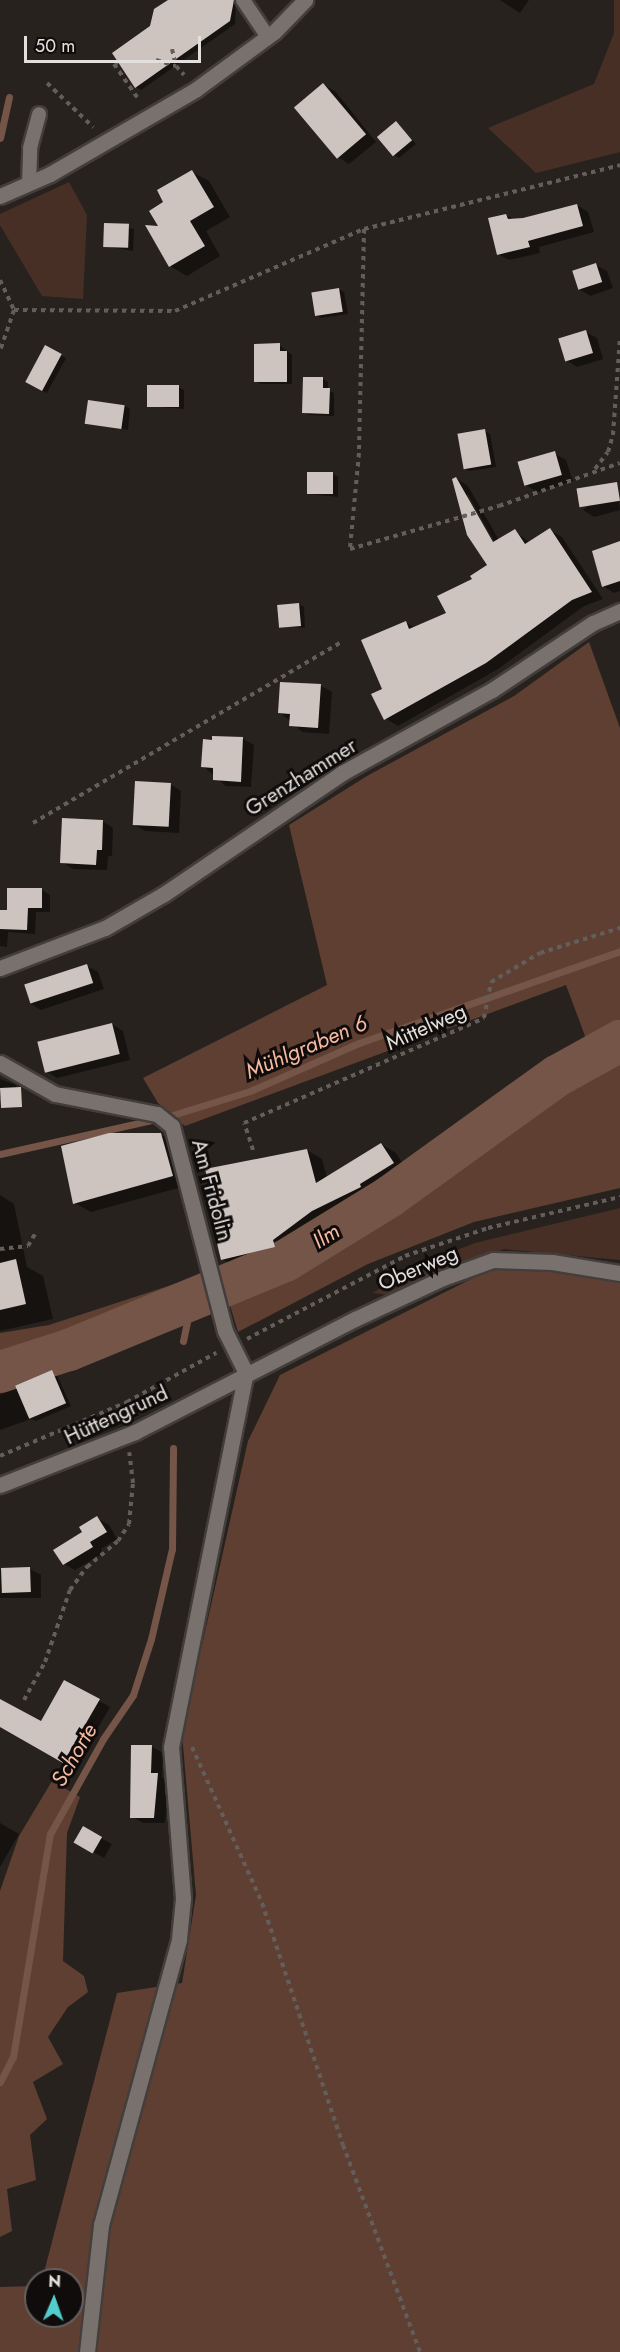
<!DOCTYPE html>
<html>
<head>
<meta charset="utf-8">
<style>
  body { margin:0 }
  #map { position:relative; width:620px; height:2352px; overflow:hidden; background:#28221f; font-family:Jost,sans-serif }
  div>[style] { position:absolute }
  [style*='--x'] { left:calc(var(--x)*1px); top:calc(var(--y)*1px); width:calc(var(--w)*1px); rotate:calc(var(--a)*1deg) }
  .green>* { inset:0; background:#482f25 }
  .forest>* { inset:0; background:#5e3f32 }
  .shadow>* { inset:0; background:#0007; transform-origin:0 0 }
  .stream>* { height:7px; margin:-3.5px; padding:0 3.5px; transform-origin:3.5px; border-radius:3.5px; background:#745547 }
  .river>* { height:42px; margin:-21px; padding:0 21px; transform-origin:21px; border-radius:21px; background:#745547 }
  .building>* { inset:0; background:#cdc4c0; transform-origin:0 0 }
  .path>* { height:4px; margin-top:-2px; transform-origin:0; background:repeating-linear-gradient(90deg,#635e5b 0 4.5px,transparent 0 9px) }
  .roads { filter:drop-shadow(2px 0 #433e3c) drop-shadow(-2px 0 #433e3c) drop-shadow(0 2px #433e3c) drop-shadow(0 -2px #433e3c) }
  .service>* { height:14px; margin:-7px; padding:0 7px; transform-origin:7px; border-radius:7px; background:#79716d }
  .minor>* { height:15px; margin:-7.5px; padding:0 7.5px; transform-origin:7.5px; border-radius:7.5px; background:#79716d }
  .secondary>* { height:15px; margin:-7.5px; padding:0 7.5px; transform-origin:7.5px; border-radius:7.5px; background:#79716d }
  span { translate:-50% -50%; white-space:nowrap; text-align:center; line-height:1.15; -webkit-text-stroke:6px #0f0c0b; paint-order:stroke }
  .street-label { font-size:21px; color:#e3dfdd }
  .water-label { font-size:22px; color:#f6baa1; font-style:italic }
  .north { position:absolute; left:24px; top:2268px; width:60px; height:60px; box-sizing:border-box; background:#0f0c0b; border:2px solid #64605f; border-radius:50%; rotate:2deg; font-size:16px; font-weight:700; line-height:24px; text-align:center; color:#e3dfdd }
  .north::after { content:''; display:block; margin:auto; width:21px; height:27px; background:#52cdcc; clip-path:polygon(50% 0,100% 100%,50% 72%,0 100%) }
  .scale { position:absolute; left:24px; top:36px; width:177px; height:27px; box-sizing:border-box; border:3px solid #e3dfdd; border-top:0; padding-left:8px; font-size:18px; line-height:21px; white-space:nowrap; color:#e3dfdd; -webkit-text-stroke:4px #0f0c0b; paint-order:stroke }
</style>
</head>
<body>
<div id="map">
  <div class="green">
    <div style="clip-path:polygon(614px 0,620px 0,620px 152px,536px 173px,488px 128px,594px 84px,614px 33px)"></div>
    <div style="clip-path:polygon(69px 182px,87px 215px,83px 299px,42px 296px,0 225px,0 214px)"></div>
    <div style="clip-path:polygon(620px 1208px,620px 1260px,504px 1249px,388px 1295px,373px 1293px,409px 1269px,475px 1243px)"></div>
  </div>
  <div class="forest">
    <div style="clip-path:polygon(589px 642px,620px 728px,620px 1188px,474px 1222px,368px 1264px,238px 1332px,221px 1275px,290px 1270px,383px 1188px,588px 1044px,566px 985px,185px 1126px,158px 1103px,143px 1078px,327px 985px,289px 825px,367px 776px,514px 696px)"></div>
    <div style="clip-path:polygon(499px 1265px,620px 1281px,620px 2352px,0 2352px,0 2287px,36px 2286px,36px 2316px,72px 2316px,72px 2280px,42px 2280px,117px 1993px,182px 1983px,196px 1895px,182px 1734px,248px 1441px,280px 1375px)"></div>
    <div style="clip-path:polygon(205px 1274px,205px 1313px,0 1381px,0 1333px,49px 1325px)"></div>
    <div style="clip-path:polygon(52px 1781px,80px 1797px,67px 1833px,63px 1961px,84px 1976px,88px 1992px,68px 2007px,48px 2037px,63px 2064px,33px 2082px,47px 2119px,30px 2135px,36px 2180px,7px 2189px,12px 2231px,0 2237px,0 1891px,19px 1836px)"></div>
  </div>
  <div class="shadow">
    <div style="clip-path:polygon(171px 0,236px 0,235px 24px,141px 90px,136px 87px,151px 27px)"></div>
    <div style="clip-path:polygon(500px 0,529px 0,520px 13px)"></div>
    <div style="clip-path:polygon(323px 85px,335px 91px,376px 142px,349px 164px,338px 157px)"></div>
    <div style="clip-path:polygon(396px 123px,416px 144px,399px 158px,393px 154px)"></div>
    <div style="clip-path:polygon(192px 172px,209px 181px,230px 217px,206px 231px,220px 256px,187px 276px,170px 266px,161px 228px,165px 203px)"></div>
    <div style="clip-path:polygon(577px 205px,588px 212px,594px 232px,539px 247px,540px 253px,509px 260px,498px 254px,506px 215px,515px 220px)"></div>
    <div style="clip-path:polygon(105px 224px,134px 229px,133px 251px,104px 246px)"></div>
    <div style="clip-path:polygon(596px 265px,607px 271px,613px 288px,590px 296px,579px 289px)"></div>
    <div style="clip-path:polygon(339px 289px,344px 292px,348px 314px,321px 318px,316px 315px)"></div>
    <div style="clip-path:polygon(586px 332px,597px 338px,603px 359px,577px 367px,566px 360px)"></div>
    <div style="clip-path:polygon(279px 345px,292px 355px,292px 384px,261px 384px,255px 381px)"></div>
    <div style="left:46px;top:347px;width:23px;height:40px;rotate:29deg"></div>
    <div style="clip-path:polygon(323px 379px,328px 382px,328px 390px,334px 393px,334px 416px,309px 415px,304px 412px)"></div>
    <div style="clip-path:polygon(178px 387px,184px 390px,184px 409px,148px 406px)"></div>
    <div style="clip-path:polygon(125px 406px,130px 409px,128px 430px,88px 423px)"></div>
    <div style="clip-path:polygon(485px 431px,490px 434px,496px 467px,469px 471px,464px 468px)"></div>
    <div style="clip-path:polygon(554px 453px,566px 460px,573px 481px,538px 492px,527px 486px)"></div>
    <div style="clip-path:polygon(333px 474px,338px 477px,338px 497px,308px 494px)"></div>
    <div style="clip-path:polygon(evenodd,456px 478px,468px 486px,499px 540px,515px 531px,530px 543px,550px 530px,562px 537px,603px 599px,584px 606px,498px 669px,398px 726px,385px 718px,384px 690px,405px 622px,415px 628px,448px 613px,489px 566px,456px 478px,467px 493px,498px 548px,496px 550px,467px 499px,467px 493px)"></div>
    <div style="clip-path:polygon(617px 483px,620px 510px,594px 517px,583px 510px)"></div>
    <div style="clip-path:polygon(620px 544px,620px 591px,614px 593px,603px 586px)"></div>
    <div style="clip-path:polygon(298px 604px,304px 607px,305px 628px,281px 626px)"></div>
    <div style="clip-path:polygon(321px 686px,332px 692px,329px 734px,302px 732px,280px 712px)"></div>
    <div style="clip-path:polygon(243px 739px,254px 745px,251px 787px,226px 786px,203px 766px)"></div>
    <div style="clip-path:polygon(170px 784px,181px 791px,179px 833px,145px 831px,133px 824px)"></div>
    <div style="clip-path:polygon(102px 821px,113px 828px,112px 856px,108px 856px,107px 870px,73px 869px,62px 862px)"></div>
    <div style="clip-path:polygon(42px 890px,50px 895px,50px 912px,36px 912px,35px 934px,8px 932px,7px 947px,0 946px,0 911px,9px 912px)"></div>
    <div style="clip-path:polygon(87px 966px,98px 972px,104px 989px,41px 1010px,30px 1003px)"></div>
    <div style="clip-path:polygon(112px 1024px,123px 1031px,130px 1060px,57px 1078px,46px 1071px)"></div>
    <div style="clip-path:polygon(0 1079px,16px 1085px,20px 1104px,0 1097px)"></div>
    <div style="clip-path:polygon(161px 1135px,177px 1144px,189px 1185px,91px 1212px,75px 1203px)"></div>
    <div style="clip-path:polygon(381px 1144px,396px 1153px,408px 1172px,375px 1193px,376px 1196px,328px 1219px,288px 1249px,290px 1256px,238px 1268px,222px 1259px,307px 1150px,322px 1159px,327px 1178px)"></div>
    <div style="clip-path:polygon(0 1195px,14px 1204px,27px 1267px,43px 1276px,53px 1319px,0 1331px)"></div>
    <div style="clip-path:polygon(52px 1372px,57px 1375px,71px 1406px,36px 1421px,31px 1419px,0 1430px,0 1395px)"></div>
    <div style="clip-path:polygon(97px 1518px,109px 1525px,117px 1539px,101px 1549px,103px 1553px,75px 1570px,64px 1564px)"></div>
    <div style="clip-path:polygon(30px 1569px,41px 1575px,41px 1598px,0 1598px,0 1570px)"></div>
    <div style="clip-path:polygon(65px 1682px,110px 1707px,75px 1768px,0 1726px,0 1699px,42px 1723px)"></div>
    <div style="clip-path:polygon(151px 1746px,163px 1753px,162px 1777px,169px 1781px,165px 1823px,143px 1823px,132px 1817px)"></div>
    <div style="clip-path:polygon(0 1823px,19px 1834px,0 1867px)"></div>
    <div style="left:83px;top:1828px;width:33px;height:16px;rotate:29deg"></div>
  </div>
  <div class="stream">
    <div style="--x:0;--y:138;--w:42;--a:-77.6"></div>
    <div style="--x:0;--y:1154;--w:170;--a:-12.6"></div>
    <div style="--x:166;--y:1117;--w:88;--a:-17.2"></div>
    <div style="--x:250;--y:1091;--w:119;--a:-23.8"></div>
    <div style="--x:359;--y:1043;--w:277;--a:-19.4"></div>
    <div style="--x:183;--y:1341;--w:44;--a:-78.2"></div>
    <div style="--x:0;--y:2082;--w:28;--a:-63"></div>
    <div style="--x:13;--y:2057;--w:226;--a:-80.6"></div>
    <div style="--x:50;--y:1834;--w:109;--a:-60.8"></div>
    <div style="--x:103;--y:1739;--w:53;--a:-55.7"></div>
    <div style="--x:133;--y:1695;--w:59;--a:-72.2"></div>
    <div style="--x:151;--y:1639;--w:92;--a:-76.9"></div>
    <div style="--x:172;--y:1549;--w:101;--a:-89.4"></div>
  </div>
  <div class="river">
    <div style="--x:0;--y:1372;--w:72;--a:-17.7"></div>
    <div style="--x:69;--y:1350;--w:234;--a:-22.4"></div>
    <div style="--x:285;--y:1261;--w:122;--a:-31.6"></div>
    <div style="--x:389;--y:1197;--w:207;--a:-35.8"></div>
    <div style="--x:557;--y:1076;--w:72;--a:-29.1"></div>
  </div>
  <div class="building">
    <div style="clip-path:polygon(168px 0,234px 0,230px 21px,135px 88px,112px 53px,150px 26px,154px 9px)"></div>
    <div style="left:323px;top:83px;width:67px;height:38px;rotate:50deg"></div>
    <div style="left:396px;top:121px;width:25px;height:25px;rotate:50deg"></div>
    <div style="clip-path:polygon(192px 170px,214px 207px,190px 221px,205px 246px,169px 267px,145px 225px,158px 226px,149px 211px,163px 202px,157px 190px)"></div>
    <div style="clip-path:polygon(577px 204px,583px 226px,528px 241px,530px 247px,497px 255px,488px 218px,506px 214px,508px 219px,523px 218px)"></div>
    <div style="left:104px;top:223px;width:25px;height:24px;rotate:2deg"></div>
    <div style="left:596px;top:263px;width:20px;height:25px;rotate:72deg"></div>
    <div style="left:339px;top:288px;width:24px;height:28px;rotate:81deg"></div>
    <div style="left:586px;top:330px;width:24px;height:29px;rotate:73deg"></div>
    <div style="clip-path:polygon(280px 343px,280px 351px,287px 351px,287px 382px,254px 382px,254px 344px)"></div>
    <div style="left:45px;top:345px;width:19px;height:42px;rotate:28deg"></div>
    <div style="clip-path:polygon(303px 377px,323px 377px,323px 388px,330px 388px,329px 414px,302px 413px)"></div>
    <div style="left:147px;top:385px;width:32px;height:22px"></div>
    <div style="left:88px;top:400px;width:37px;height:24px;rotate:8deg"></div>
    <div style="left:485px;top:429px;width:36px;height:28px;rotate:80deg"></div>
    <div style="left:555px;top:451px;width:25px;height:39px;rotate:74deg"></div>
    <div style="left:307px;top:472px;width:26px;height:22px"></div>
    <div style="clip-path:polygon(456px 477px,493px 542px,515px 529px,525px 544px,550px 528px,592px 592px,572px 600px,486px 663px,384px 720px,371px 694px,382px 689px,361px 640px,406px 621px,409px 629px,446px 613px,437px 596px,472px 579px,470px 576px,487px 565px,467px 535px,452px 479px)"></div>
    <div style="left:617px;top:482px;width:19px;height:41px;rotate:81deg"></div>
    <div style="clip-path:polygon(620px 541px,620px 581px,602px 587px,592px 551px)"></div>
    <div style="left:299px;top:603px;width:23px;height:22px;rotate:85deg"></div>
    <div style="clip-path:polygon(280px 682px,321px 684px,318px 728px,289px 726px,290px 714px,278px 713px)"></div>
    <div style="clip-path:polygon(212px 736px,243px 737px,241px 782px,213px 780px,213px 768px,201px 767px,203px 739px,212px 740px)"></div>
    <div style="left:135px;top:781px;width:36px;height:44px;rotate:3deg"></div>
    <div style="clip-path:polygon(62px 818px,103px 820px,102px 850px,97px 850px,96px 865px,60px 863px)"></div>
    <div style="clip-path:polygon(7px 888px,42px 888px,42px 908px,28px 908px,27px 930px,0 929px,0 910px,7px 910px)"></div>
    <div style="left:87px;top:964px;width:20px;height:66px;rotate:72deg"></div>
    <div style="left:112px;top:1023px;width:32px;height:77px;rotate:76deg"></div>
    <div style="left:21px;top:1087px;width:20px;height:21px;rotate:87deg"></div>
    <div style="clip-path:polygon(109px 1133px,161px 1133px,173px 1176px,73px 1204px,61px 1146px)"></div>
    <div style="clip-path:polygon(381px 1143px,394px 1163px,360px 1184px,361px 1187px,312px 1211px,273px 1240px,275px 1247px,221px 1260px,209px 1210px,215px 1209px,205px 1169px,307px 1149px,316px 1183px)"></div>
    <div style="clip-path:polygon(16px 1259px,26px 1304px,0 1310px,0 1263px)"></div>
    <div style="left:52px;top:1370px;width:36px;height:40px;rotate:67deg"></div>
    <div style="clip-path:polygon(97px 1516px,107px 1532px,90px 1542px,93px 1547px,63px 1565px,53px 1550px,82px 1532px,79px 1527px)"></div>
    <div style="left:30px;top:1567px;width:25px;height:29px;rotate:88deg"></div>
    <div style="clip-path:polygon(64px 1680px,100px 1699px,63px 1763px,0 1727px,0 1699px,41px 1721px)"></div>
    <div style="clip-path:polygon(131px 1745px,152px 1745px,151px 1773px,158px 1773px,154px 1818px,130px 1818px)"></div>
    <div style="left:83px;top:1826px;width:22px;height:19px;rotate:30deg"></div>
  </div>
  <div class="path">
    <div style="--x:172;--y:49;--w:17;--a:77"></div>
    <div style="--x:176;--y:66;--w:12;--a:48"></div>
    <div style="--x:156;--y:60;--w:21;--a:17"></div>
    <div style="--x:118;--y:62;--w:4;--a:153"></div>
    <div style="--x:114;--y:64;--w:44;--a:55.2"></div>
    <div style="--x:47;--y:83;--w:64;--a:43.7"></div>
    <div style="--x:364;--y:229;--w:224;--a:91.3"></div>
    <div style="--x:359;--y:453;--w:96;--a:95.4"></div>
    <div style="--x:350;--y:549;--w:155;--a:-16.1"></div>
    <div style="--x:499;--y:506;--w:128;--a:-19.6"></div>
    <div style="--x:0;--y:280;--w:33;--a:65"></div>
    <div style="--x:14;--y:310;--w:43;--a:108.9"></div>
    <div style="--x:14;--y:310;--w:161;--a:0.4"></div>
    <div style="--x:175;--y:311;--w:206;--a:-23.5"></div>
    <div style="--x:364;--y:229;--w:264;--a:-14"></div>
    <div style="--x:595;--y:469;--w:21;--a:-53"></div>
    <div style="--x:608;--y:452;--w:18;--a:-74"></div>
    <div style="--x:613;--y:435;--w:97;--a:-85.9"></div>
    <div style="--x:33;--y:823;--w:359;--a:-30.4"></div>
    <div style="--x:253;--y:1150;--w:28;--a:-108"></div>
    <div style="--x:244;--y:1123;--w:262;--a:-23.6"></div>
    <div style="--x:484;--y:1018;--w:37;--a:-79"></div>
    <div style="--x:491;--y:982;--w:57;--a:-30.6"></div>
    <div style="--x:540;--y:953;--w:84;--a:-17.4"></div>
    <div style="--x:0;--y:1249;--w:28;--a:-6"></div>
    <div style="--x:28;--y:1246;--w:14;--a:-60"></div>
    <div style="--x:247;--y:1339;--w:178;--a:-27.7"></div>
    <div style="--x:405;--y:1256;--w:88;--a:-18.6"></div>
    <div style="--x:488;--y:1228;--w:136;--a:-13.2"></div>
    <div style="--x:0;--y:1456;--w:138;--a:-23"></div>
    <div style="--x:127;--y:1402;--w:102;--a:-28.8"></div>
    <div style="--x:24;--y:1700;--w:43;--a:-61.1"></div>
    <div style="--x:45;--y:1662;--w:76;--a:-70.9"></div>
    <div style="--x:70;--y:1590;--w:29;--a:-54"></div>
    <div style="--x:87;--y:1567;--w:40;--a:-40"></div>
    <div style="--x:118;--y:1541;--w:20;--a:-57"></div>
    <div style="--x:129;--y:1524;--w:41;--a:-84.4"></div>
    <div style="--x:133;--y:1483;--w:31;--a:-97"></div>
    <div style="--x:192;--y:1747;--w:171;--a:65.8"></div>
    <div style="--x:262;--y:1903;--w:255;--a:71.5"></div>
    <div style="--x:343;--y:2145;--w:221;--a:69.6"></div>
  </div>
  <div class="roads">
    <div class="service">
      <div style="--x:243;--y:0;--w:45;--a:56"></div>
      <div style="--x:29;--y:184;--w:36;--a:-88"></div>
      <div style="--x:30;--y:148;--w:35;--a:-75"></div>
    </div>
    <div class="minor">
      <div style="--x:0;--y:196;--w:55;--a:-23.7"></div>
      <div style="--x:50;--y:174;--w:168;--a:-30.1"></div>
      <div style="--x:195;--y:90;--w:98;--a:-36.3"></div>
      <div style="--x:274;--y:32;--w:45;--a:-45.9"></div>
      <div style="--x:0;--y:1063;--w:63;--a:29.4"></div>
      <div style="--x:55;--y:1094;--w:104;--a:11.1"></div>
      <div style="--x:157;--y:1114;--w:19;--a:39"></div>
      <div style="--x:172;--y:1126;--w:212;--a:75.5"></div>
      <div style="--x:225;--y:1331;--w:47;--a:63.4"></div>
      <div style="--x:0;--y:1485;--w:145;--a:-21.4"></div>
      <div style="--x:135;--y:1432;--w:247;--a:-27.2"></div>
      <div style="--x:355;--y:1319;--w:97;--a:-25"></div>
      <div style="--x:443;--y:1278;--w:53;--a:-19.8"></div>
      <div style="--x:493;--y:1260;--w:59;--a:1.9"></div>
      <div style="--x:552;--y:1262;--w:69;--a:9.2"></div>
      <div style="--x:87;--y:2352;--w:128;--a:-83.7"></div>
      <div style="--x:101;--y:2225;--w:296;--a:-74.7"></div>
      <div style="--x:179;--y:1939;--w:41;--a:-84.4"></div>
      <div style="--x:183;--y:1898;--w:151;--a:-94.5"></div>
      <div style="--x:171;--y:1747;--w:381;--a:-78.7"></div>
    </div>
    <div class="secondary">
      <div style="--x:0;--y:968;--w:112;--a:-20.9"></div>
      <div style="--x:105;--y:928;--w:68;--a:-30"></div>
      <div style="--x:164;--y:894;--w:215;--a:-34.2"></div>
      <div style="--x:342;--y:773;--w:171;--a:-29"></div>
      <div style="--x:492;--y:690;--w:121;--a:-33.6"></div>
      <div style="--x:593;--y:623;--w:30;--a:-24"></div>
    </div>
  </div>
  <div class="street-label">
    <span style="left:301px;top:777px;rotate:-32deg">Grenzhammer</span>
    <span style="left:426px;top:1027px;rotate:-24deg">Mittelweg</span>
    <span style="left:212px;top:1190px;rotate:75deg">Am Fridolin</span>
    <span style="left:418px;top:1268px;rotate:-23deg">Oberweg</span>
    <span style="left:116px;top:1415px;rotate:-25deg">Hüttengrund</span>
  </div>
  <div class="water-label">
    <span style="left:306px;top:1047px;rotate:-23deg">Mühlgraben 6</span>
    <span style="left:326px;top:1236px;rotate:-32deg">Ilm</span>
    <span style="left:74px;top:1755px;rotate:-60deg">Schorte</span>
  </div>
  <div class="north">N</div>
  <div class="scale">50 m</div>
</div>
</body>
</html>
